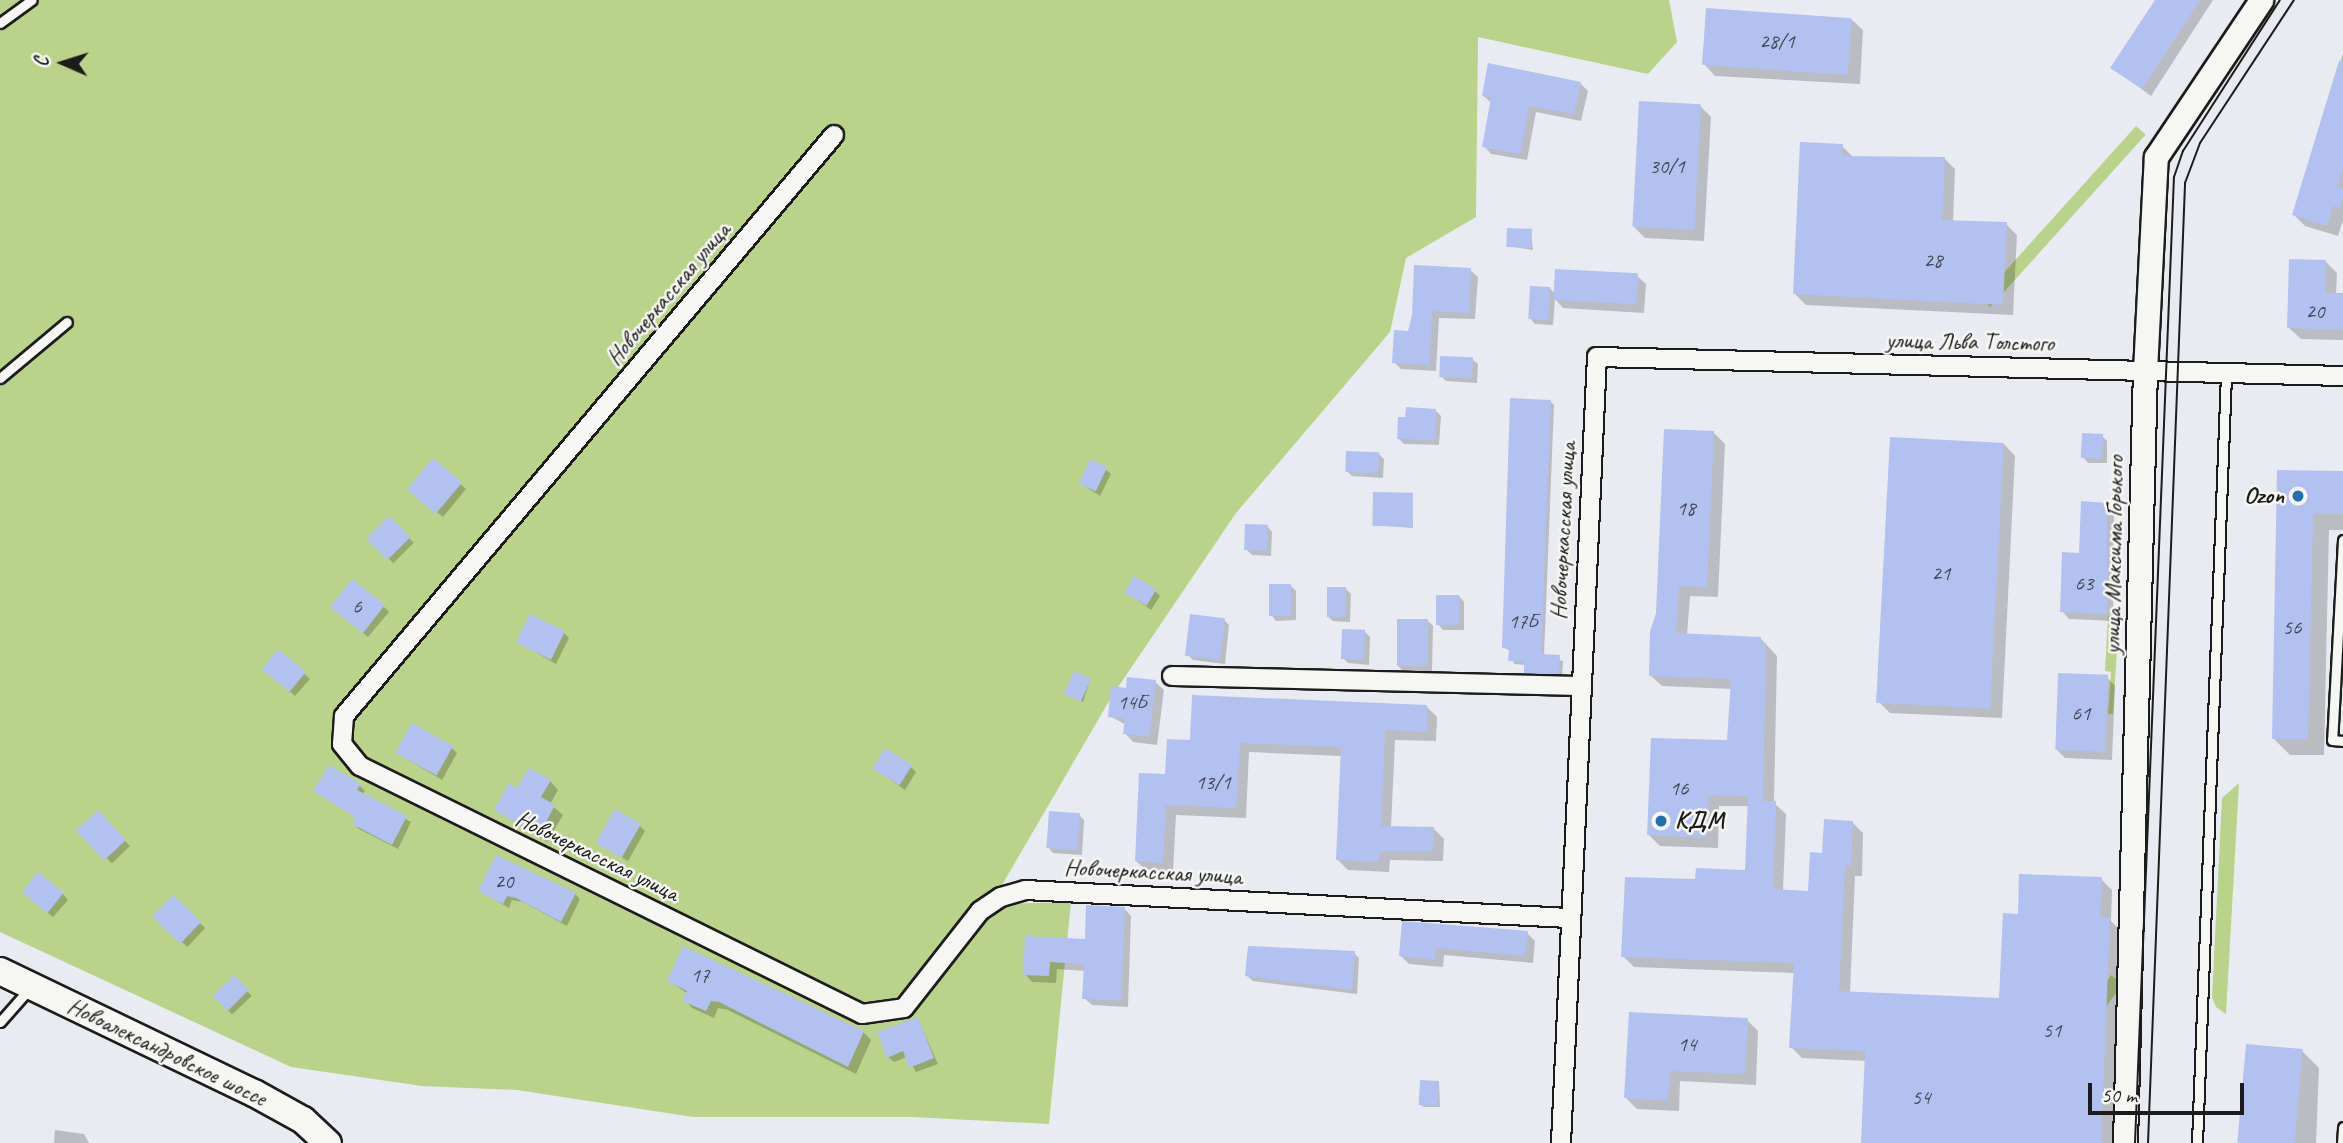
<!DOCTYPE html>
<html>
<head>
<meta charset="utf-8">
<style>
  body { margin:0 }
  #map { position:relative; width:2343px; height:1143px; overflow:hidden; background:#e8ecf2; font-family:Caveat,sans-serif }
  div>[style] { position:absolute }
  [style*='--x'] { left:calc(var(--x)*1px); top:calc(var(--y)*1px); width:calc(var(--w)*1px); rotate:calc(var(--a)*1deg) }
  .green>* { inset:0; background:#b9d38a; transform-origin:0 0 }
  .shadow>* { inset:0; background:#0003; transform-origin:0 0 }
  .building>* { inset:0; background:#b1c2f1; transform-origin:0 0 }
  .roads { filter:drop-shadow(2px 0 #1c1c1c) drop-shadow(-2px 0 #1c1c1c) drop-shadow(0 2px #1c1c1c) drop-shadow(0 -2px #1c1c1c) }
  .service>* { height:9px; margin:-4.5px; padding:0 4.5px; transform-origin:4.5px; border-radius:4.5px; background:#f6f6f2 }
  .minor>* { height:18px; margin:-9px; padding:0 9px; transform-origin:9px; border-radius:9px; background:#f6f6f2 }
  .tertiary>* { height:23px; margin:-11.5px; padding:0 11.5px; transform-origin:11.5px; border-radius:11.5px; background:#f6f6f2 }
  .secondary>* { height:26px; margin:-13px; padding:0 13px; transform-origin:13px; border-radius:13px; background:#f6f6f2 }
  .tram>* { height:2px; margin:-1px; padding:0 1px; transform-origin:1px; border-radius:1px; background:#1c1c1c }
  .dots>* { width:19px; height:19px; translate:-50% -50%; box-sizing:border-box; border:4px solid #f6f6f2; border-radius:50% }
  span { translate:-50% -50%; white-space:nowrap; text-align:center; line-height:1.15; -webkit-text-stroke:5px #f6f6f2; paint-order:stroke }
  .number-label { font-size:21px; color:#414651 }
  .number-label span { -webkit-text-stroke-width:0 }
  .street-label { font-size:24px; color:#1c1c1c }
  .poi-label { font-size:24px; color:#1c1c1c; font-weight:700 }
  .right { translate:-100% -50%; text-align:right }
  .left { translate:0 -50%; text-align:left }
  .north { position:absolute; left:28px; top:28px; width:70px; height:70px; -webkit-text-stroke:5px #f6f6f2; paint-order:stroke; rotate:273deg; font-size:19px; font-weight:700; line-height:28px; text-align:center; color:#1c1c1c }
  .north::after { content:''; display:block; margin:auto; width:24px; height:32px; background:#1c1c1c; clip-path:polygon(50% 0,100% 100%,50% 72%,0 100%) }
  .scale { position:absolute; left:2088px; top:1083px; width:156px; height:32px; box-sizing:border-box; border:4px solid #1c1c1c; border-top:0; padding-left:9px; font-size:21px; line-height:24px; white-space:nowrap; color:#1c1c1c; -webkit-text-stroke:5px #f6f6f2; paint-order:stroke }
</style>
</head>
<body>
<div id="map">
  <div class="green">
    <div style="clip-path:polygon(0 0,1669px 0,1677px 42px,1648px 74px,1478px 37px,1476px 217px,1406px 258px,1390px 332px,1236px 513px,1112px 696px,991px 904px,1071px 902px,1049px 1124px,912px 1117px,693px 1117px,517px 1090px,422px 1086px,291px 1067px,0 932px)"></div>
    <div style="left:2136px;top:126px;width:13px;height:232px;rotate:42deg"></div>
    <div style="clip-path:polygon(2108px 616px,2119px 617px,2113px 714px,2108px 714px,2111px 672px,2105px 671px)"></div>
    <div style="clip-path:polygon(2239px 783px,2226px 1014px,2216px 1007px,2212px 997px,2222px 798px)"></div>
    <div style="left:2111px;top:975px;width:15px;height:168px;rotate:37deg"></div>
  </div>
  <div class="shadow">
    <div style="clip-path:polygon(2157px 0,2213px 0,2151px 96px,2113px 68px)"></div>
    <div style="clip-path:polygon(1851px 19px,1863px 30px,1860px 84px,1715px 76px,1704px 64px)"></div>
    <div style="clip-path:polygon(2343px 53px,2343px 220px,2338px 236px,2305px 226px,2294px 215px)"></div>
    <div style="clip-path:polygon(1580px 83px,1588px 91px,1581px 121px,1536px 112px,1527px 160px,1491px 154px,1484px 146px,1492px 104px,1484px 96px)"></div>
    <div style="clip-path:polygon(1700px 106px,1711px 117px,1704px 241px,1645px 238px,1634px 227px)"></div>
    <div style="clip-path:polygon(1842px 146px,1853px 157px,1944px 158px,1955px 169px,1953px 222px,2006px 224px,2017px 235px,2013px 315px,1806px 305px,1795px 294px)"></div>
    <div style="clip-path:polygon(1531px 231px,1533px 250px,1508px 246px)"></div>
    <div style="clip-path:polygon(2326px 262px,2337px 273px,2336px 295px,2343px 295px,2343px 340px,2301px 339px,2289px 328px)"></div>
    <div style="clip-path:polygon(1470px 270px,1478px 277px,1475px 319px,1439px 318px,1436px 371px,1401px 369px,1394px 362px,1410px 333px)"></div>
    <div style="clip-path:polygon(1637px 276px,1646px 284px,1644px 313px,1563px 308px,1555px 299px,1553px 325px,1535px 324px,1530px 318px,1550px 288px,1555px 294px)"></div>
    <div style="clip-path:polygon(1472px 359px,1478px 364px,1477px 383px,1446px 381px,1441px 376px)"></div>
    <div style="clip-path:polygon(1550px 401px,1554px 405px,1544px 656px,1563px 661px,1562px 677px,1530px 676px,1526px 665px,1514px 664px,1511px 652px,1504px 647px)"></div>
    <div style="clip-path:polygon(1435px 410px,1441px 416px,1439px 445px,1404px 444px,1398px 438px)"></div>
    <div style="clip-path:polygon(1714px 433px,1725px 444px,1718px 597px,1690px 596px,1687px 635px,1760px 638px,1777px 656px,1774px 803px,1786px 814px,1783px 892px,1809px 893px,1824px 855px,1852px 822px,1863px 833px,1862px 876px,1855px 876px,1850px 993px,2001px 1000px,2019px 916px,2101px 879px,2112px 890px,2111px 921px,2120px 930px,2112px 1143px,1863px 1143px,1867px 1061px,1802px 1058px,1791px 1047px,1795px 973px,1634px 967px,1623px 956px,1697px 881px,1747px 872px,1749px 806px,1719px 806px,1718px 848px,1660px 846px,1649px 835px,1729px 742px,1732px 689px,1662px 686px,1650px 675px)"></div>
    <div style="clip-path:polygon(2102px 436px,2107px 441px,2107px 463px,2088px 463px,2083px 457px)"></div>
    <div style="clip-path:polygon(2004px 444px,2015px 456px,2002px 718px,1890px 713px,1879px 702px)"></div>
    <div style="clip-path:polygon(1379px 454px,1384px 459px,1383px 478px,1352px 476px,1347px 471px)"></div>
    <div style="clip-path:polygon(433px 461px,466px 489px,443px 517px,415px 495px)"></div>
    <div style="clip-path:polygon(1105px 469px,1111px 474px,1100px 496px,1080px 483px)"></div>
    <div style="clip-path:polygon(2279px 472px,2343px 473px,2343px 530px,2329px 530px,2324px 755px,2290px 755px,2273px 738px)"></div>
    <div style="clip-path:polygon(1412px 495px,1413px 528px,1373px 525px)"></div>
    <div style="clip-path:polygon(2107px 504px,2114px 512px,2113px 621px,2069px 619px,2062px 611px,2080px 555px)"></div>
    <div style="left:389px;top:518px;width:35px;height:29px;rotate:45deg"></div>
    <div style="clip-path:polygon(1267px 526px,1272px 532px,1271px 556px,1252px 555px,1246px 549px)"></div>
    <div style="clip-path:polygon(1291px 586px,1296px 591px,1296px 620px,1276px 621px,1271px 615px)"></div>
    <div style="clip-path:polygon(1346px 589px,1351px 594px,1350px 622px,1333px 621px,1327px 616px)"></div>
    <div style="clip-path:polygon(1155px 591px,1160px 596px,1151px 610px,1126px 592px)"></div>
    <div style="clip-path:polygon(1459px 596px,1464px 602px,1464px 630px,1443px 630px,1438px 624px)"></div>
    <div style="clip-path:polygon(384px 607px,389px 612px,368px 637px,337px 612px)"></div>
    <div style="clip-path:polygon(1224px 620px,1229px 625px,1225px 664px,1193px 660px,1188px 655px)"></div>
    <div style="clip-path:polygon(1428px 621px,1433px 626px,1432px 671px,1403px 671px,1398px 666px)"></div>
    <div style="clip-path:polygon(1365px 632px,1370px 637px,1369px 665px,1348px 663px,1343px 658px)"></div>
    <div style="clip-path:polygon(564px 633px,569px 638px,556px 664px,518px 642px)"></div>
    <div style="clip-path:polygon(278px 651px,310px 679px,295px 696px,269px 674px)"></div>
    <div style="clip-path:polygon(2107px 677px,2115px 686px,2112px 760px,2065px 758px,2056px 749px)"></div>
    <div style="clip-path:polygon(1090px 681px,1083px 702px,1068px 695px)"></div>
    <div style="clip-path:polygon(1155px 682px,1164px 690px,1157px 745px,1133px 742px,1125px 733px,1126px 725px,1110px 716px,1127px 690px)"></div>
    <div style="clip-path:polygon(1427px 707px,1437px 717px,1436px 741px,1395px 740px,1391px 828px,1433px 828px,1444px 839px,1443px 861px,1390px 860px,1389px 872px,1348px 870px,1338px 860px,1342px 756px,1249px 752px,1246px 818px,1176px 815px,1173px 872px,1147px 871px,1136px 861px,1167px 775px,1192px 742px)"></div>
    <div style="clip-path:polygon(452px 748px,457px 753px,442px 780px,397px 753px)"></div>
    <div style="clip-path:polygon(911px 767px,916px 772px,905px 790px,874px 768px)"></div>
    <div style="clip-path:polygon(550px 781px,558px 790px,550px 804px,563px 815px,547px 842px,496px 810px,518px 790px)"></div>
    <div style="clip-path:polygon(360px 786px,365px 791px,362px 795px,411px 822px,398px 849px,359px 829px,354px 824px,357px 818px,315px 791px)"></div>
    <div style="left:98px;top:813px;width:46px;height:25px;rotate:46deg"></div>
    <div style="clip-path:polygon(1079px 815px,1084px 820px,1082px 855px,1053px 853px,1048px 847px)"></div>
    <div style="clip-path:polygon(640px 826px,645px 831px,628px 861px,598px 843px)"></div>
    <div style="clip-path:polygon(480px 891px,575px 894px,580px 899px,567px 926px,523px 902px,512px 900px,509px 908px)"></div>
    <div style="clip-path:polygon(63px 894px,68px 900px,53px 917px,28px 897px)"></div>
    <div style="left:173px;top:898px;width:44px;height:26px;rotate:43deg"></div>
    <div style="clip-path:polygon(1124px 908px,1131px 916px,1128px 1007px,1092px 1005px,1084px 998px,1085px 971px,1057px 969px,1056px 983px,1032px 982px,1025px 974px,1087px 941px)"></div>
    <div style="clip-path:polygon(1404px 923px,1527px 933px,1535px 941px,1533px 963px,1444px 955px,1443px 967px,1409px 964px,1401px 956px)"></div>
    <div style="clip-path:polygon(1354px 953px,1359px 958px,1357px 994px,1253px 981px,1247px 976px)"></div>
    <div style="left:234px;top:977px;width:26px;height:27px;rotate:47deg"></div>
    <div style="clip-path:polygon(669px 981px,863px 1032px,871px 1040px,856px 1074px,728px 1010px,718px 1008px,714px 1018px,692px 1008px,685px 1000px,688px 994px)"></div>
    <div style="clip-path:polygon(918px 1019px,938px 1064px,916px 1072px,907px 1057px,894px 1062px,888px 1057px)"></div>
    <div style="clip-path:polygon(1747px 1020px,1758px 1031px,1756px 1085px,1680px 1081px,1679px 1111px,1637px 1109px,1626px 1098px)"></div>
    <div style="clip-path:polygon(2302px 1051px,2319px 1068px,2316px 1143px,2243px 1143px)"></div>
    <div style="clip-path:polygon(1439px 1082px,1440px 1107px,1424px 1107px,1421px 1105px)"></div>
    <div style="clip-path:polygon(55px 1130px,84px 1134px,89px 1143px,54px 1143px)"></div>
  </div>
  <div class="building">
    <div style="clip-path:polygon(2155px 0,2200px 0,2142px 89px,2110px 68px)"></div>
    <div style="left:1706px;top:8px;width:146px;height:57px;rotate:4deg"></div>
    <div style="clip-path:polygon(2339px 61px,2343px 61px,2343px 169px,2337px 187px,2343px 189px,2343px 197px,2340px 208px,2333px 206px,2327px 226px,2292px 215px)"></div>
    <div style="clip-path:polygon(1488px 63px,1581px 82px,1574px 114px,1529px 106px,1520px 154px,1482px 147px,1491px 98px,1482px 96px)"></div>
    <div style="left:1639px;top:101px;width:62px;height:126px;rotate:3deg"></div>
    <div style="clip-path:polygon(1800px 142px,1843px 144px,1842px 156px,1945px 157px,1942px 220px,2007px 222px,2003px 305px,1793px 294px)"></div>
    <div style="left:1507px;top:228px;width:25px;height:19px;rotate:2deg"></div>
    <div style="clip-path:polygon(2289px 259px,2326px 260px,2326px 293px,2343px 293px,2343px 330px,2287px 328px)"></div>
    <div style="clip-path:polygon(1414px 265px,1471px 268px,1469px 313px,1432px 311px,1429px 365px,1392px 363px,1394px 330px,1408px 331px,1412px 315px)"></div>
    <div style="left:1555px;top:269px;width:83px;height:31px;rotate:3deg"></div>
    <div style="left:1530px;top:286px;width:20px;height:33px;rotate:3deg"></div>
    <div style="left:1440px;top:356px;width:33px;height:21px;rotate:2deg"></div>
    <div style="clip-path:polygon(1510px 398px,1551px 400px,1541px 654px,1560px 655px,1559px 674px,1524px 673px,1524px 662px,1508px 661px,1509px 649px,1502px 648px)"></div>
    <div style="clip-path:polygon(1406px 407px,1436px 409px,1435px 440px,1397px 439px,1398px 417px,1405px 417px)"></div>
    <div style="clip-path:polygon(1664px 429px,1714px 431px,1707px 587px,1679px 586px,1676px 633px,1761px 637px,1761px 642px,1766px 643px,1763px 801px,1776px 801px,1773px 889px,1808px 891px,1810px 852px,1822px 853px,1824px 819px,1853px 821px,1851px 866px,1845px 865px,1839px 991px,1999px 998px,2003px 913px,2018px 914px,2019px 874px,2102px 877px,2100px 917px,2110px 918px,2101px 1143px,1861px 1143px,1865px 1051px,1789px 1048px,1794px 963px,1621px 957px,1625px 877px,1695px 879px,1696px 868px,1745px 870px,1748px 796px,1709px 795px,1707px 838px,1647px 835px,1651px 738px,1727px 740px,1731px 679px,1649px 676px,1650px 632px,1656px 613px)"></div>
    <div style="left:2082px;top:433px;width:21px;height:25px;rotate:3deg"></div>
    <div style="left:1890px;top:437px;width:114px;height:266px;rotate:3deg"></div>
    <div style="left:1346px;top:451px;width:33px;height:21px;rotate:2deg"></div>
    <div style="left:433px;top:458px;width:38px;height:41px;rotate:40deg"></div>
    <div style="left:1090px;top:459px;width:19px;height:27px;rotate:25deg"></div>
    <div style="clip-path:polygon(2277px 470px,2343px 471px,2343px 514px,2313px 514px,2308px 739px,2272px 739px)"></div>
    <div style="left:1373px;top:492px;width:40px;height:34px;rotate:1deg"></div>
    <div style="clip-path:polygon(2081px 501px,2107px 503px,2107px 614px,2060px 612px,2062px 552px,2079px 553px)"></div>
    <div style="left:389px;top:516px;width:30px;height:32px;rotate:45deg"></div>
    <div style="left:1245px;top:524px;width:23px;height:26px;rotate:2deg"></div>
    <div style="left:1134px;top:576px;width:26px;height:19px;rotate:31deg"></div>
    <div style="left:352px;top:579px;width:42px;height:36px;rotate:38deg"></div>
    <div style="left:1269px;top:584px;width:22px;height:32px"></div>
    <div style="left:1327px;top:587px;width:19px;height:30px"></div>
    <div style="left:1436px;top:595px;width:23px;height:30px"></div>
    <div style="left:530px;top:614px;width:39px;height:32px;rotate:26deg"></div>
    <div style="left:1190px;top:614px;width:35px;height:42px;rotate:7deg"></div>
    <div style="left:1397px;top:619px;width:31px;height:47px"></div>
    <div style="left:1342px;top:629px;width:23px;height:30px;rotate:2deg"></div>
    <div style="left:278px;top:649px;width:36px;height:26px;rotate:39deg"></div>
    <div style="left:1074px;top:671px;width:19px;height:25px;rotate:25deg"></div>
    <div style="left:2058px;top:673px;width:50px;height:77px;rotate:2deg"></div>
    <div style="clip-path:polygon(1127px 677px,1156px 680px,1149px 737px,1123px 734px,1125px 719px,1108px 717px,1111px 686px,1126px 688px)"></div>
    <div style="clip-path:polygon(1192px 695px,1427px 705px,1427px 732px,1385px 730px,1381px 826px,1434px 827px,1433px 851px,1380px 851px,1379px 862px,1336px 860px,1341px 747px,1240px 743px,1236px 808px,1166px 805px,1163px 863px,1135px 861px,1139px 773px,1165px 774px,1167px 739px,1190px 740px)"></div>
    <div style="left:412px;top:723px;width:47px;height:34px;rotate:29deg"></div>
    <div style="left:885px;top:748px;width:32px;height:24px;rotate:32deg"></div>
    <div style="clip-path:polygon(329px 765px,361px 784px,357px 790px,407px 816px,392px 845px,352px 824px,355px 817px,313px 791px)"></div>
    <div style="clip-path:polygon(529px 768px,551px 780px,541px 797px,555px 805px,539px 835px,494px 810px,509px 783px,517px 788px)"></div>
    <div style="left:615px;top:809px;width:30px;height:39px;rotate:30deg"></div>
    <div style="left:98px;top:810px;width:41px;height:30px;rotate:47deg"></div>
    <div style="left:1049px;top:811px;width:31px;height:37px;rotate:4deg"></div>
    <div style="clip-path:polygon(496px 855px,576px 893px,561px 922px,516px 898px,507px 896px,503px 904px,478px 891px)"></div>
    <div style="left:38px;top:872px;width:33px;height:26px;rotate:39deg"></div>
    <div style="left:173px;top:895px;width:39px;height:30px;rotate:44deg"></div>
    <div style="clip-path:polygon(1086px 905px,1125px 907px,1121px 1000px,1082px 999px,1084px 964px,1050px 962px,1049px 976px,1023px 975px,1025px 936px,1085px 939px)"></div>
    <div style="clip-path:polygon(1402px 921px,1528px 931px,1525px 956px,1436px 948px,1435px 960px,1399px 956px)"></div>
    <div style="clip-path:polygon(683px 946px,864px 1031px,848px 1067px,719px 1002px,711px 1001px,706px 1011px,682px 1001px,687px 991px,667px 981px)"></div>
    <div style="clip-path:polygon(1248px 946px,1355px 951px,1352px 990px,1245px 976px)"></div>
    <div style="left:234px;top:975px;width:21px;height:30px;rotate:45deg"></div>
    <div style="clip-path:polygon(1629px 1012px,1748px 1018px,1745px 1074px,1670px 1071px,1668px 1101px,1624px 1098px)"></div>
    <div style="clip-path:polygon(918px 1017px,934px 1058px,909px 1068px,903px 1051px,887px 1058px,877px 1032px)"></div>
    <div style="left:2246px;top:1044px;width:57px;height:99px;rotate:5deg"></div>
    <div style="left:1420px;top:1080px;width:19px;height:25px;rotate:3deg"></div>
  </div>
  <div class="roads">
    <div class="service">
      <div style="--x:0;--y:23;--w:39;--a:-36"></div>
      <div style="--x:0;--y:378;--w:87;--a:-39.9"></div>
      <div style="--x:2343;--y:540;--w:200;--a:93.1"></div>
      <div style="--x:2332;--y:740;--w:11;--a:5"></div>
      <div style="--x:0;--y:1022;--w:45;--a:-48.6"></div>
      <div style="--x:2197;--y:1143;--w:771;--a:-87.84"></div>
      <div style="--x:2342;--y:1143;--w:16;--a:-86"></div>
    </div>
    <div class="minor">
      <div style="--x:834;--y:135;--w:760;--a:130.14"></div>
      <div style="--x:344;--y:716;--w:28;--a:94"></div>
      <div style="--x:342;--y:744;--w:28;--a:51"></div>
      <div style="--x:360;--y:766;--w:560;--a:26.29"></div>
      <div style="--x:862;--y:1014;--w:42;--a:-8.1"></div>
      <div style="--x:904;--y:1008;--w:123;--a:-51.9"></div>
      <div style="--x:980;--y:911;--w:25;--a:-34"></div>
      <div style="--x:1001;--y:897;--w:25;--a:-16"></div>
      <div style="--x:1025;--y:890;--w:545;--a:2.95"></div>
      <div style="--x:1172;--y:676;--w:408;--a:1.4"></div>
      <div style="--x:1561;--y:1143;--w:787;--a:-87.38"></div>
      <div style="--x:1597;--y:357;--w:746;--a:1.46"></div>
    </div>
    <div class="tertiary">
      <div style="--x:2125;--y:1143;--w:772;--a:-88.52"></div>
      <div style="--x:2145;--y:371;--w:214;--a:-87.1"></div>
      <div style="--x:2156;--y:157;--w:189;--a:-56.2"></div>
    </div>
    <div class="secondary">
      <div style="--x:0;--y:971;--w:282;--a:25.7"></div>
      <div style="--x:254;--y:1093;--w:56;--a:28.9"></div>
      <div style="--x:303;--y:1120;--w:34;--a:43"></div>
    </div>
  </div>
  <div class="tram">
    <div style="--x:2135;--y:1143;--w:967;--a:-87.69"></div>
    <div style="--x:2174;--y:177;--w:28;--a:-71"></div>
    <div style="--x:2183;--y:151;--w:179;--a:-57.3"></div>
    <div style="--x:2148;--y:1143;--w:961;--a:-87.79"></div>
    <div style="--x:2185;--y:183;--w:43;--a:-69.4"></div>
    <div style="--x:2200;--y:143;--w:171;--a:-56.7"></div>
  </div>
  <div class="dots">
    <div style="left:2298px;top:496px;background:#1f6fb2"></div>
    <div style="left:1661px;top:821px;background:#1f6fb2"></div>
  </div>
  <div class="number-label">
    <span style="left:1777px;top:41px">28/1</span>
    <span style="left:1667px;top:166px">30/1</span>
    <span style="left:1933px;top:260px">28</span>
    <span style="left:2315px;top:311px">20</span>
    <span style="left:1686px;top:508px">18</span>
    <span style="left:1941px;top:573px">21</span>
    <span style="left:2084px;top:583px">63</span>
    <span style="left:357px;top:606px">6</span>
    <span style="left:1523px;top:621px">17Б</span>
    <span style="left:2292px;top:627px">56</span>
    <span style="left:1132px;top:702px">14Б</span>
    <span style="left:2081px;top:713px">61</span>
    <span style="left:1213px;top:782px">13/1</span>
    <span style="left:1679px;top:788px">16</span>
    <span style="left:504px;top:881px">20</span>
    <span style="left:700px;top:975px">17</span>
    <span style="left:2052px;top:1030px">51</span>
    <span style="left:1687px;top:1044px">14</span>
    <span style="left:1921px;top:1097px">54</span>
  </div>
  <div class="street-label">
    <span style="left:668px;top:294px;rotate:-50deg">Новочеркасская улица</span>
    <span style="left:1970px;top:342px;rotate:1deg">улица Льва Толстого</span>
    <span style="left:1563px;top:531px;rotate:-87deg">Новочеркасская улица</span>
    <span style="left:2114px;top:555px;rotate:-89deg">улица Максима Горького</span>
    <span style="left:597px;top:856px;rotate:26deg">Новочеркасская улица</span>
    <span style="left:1153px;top:872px;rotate:3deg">Новочеркасская улица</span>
    <span style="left:167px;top:1052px;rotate:26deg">Новоалександровское шоссе</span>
  </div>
  <div class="poi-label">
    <span class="right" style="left:2284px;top:496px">Ozon</span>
    <span class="left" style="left:1675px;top:821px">КДМ</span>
  </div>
  <div class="north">С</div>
  <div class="scale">50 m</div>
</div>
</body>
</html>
